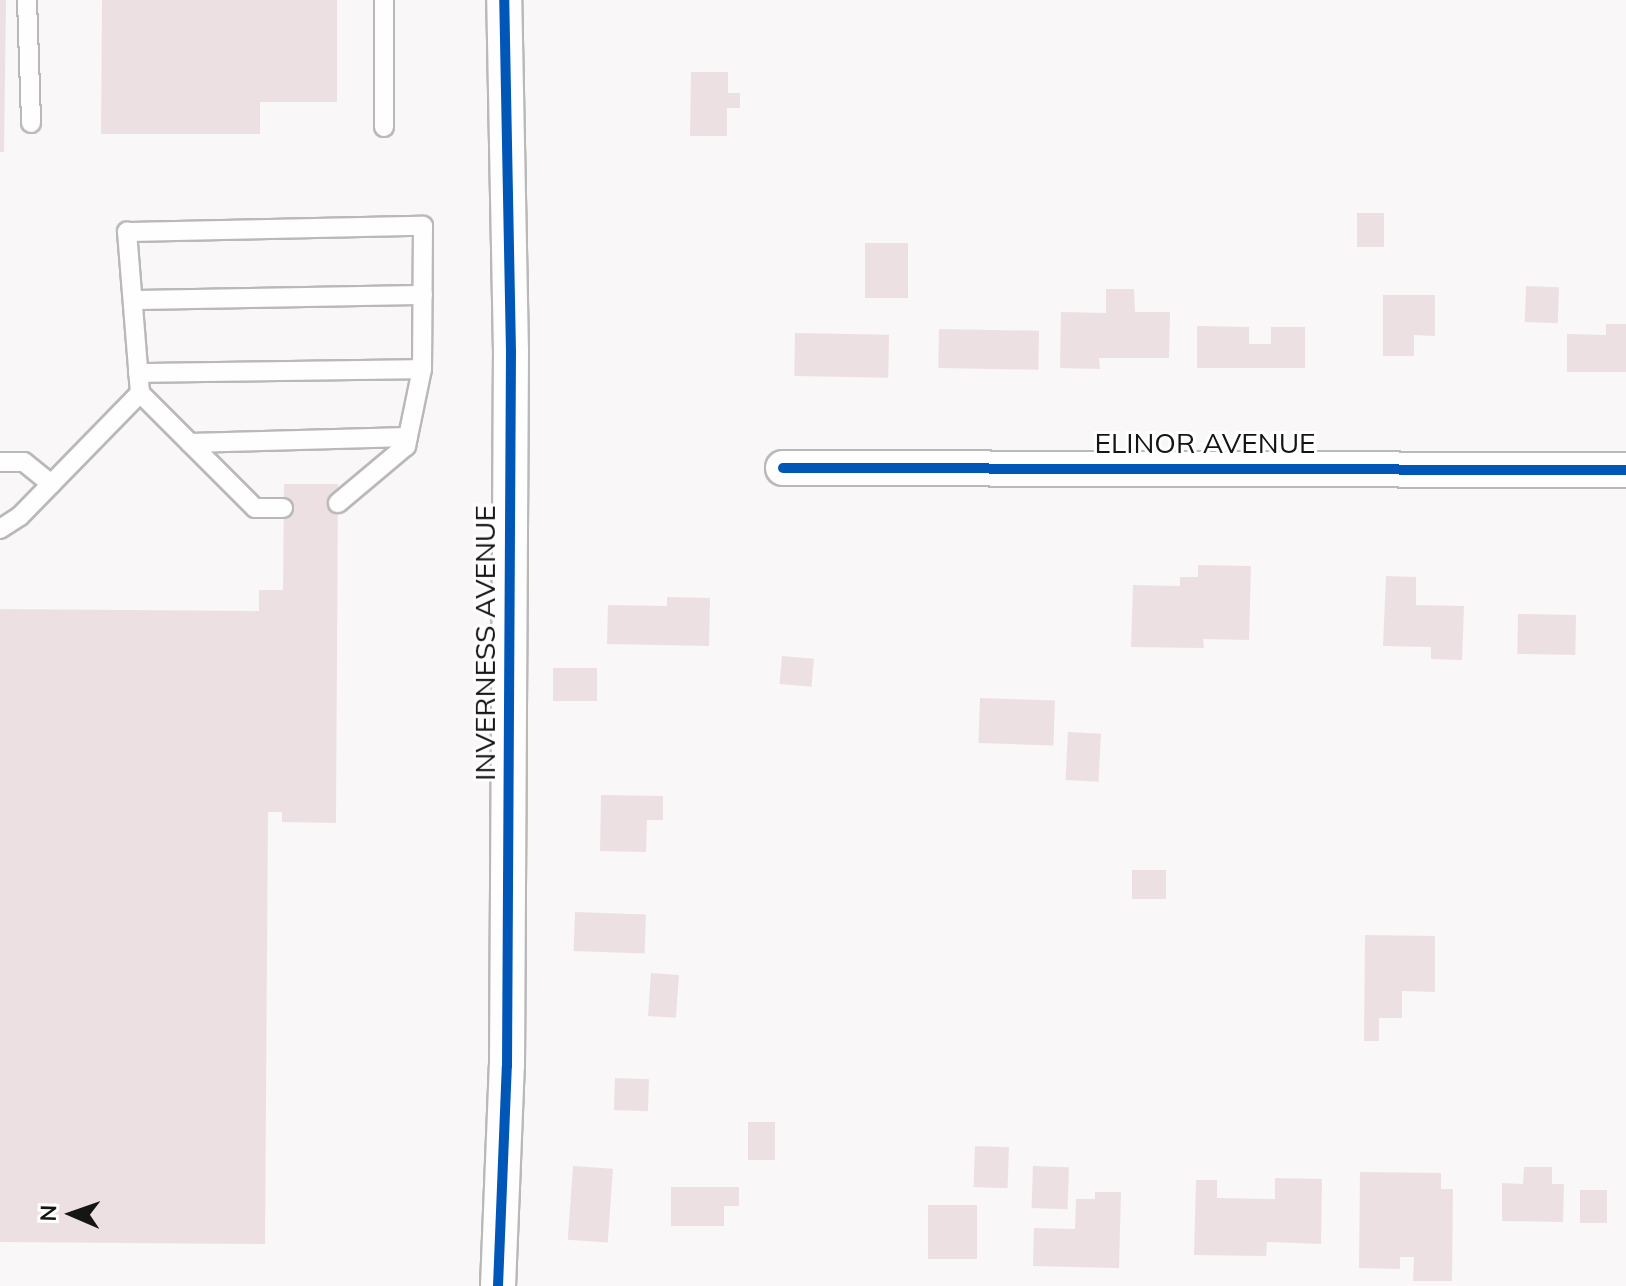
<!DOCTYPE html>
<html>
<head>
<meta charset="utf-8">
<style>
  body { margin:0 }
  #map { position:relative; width:1626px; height:1286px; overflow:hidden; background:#f9f7f8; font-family:Mulish,sans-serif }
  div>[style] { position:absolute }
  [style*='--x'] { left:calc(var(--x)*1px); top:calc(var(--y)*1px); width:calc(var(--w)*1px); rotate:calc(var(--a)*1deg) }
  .building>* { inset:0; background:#ede0e3; transform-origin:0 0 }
  .roads { filter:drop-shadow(2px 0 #bab8b9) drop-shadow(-2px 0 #bab8b9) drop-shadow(0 2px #bab8b9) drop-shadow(0 -2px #bab8b9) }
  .lane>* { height:18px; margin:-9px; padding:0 9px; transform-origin:9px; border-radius:9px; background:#fefefe }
  .street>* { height:34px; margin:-17px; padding:0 17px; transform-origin:17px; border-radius:17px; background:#fefefe }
  .cycleway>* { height:10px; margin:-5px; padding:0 5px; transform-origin:5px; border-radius:5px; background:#0057b8 }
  span { translate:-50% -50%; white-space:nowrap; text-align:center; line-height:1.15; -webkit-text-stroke:6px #fff; paint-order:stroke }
  .street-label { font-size:28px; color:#161515 }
  .north { position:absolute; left:32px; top:1174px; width:80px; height:80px; -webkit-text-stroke:6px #fff; paint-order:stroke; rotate:272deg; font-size:22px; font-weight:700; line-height:32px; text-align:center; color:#161515 }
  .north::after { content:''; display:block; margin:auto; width:28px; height:36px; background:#161515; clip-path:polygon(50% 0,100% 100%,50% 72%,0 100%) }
</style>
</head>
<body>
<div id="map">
  <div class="building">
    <div style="clip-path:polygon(0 0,6px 0,4px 152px,0 152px)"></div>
    <div style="clip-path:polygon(102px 0,337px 0,337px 102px,260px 102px,260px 134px,101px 134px)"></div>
    <div style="clip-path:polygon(691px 72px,728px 72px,728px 93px,740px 93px,740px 108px,727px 108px,727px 136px,690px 136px)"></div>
    <div style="left:1357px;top:213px;width:27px;height:34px"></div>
    <div style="left:865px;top:243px;width:43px;height:55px"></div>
    <div style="left:1526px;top:286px;width:33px;height:36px;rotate:2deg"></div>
    <div style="clip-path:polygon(1106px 289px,1134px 289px,1135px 312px,1170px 312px,1169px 358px,1099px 358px,1100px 369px,1060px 368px,1061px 312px,1106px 313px)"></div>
    <div style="clip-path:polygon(1383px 295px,1435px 295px,1435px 336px,1414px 335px,1414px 356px,1383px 356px)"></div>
    <div style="clip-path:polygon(1606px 324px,1626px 324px,1626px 372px,1567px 372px,1567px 334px,1606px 335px)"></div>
    <div style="clip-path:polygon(1197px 326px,1249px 327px,1249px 344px,1271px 344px,1271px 327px,1305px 327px,1305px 368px,1197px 368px)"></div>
    <div style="left:939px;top:329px;width:100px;height:39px;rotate:1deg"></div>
    <div style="left:795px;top:333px;width:94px;height:43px;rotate:1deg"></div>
    <div style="clip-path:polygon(284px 484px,338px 484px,336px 823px,282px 822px,282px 812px,268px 812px,265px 1244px,0 1242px,0 609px,259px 611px,259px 590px,283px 590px)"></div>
    <div style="clip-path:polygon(1198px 565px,1251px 566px,1249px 640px,1203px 639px,1204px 648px,1131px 647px,1133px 585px,1180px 586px,1180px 577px,1198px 577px)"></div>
    <div style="clip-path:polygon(1386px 576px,1416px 577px,1416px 605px,1464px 606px,1462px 660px,1431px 659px,1431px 647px,1383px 646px)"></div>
    <div style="clip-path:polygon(667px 597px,710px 598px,709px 646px,607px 644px,608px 605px,667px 606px)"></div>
    <div style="left:1518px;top:614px;width:58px;height:40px;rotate:1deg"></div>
    <div style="left:782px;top:656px;width:32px;height:28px;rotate:5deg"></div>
    <div style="left:553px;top:668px;width:44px;height:33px"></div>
    <div style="left:980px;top:698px;width:75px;height:45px;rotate:2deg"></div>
    <div style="left:1068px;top:732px;width:33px;height:48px;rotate:3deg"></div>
    <div style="clip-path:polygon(601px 795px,663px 796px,663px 820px,647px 820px,646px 852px,600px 851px)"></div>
    <div style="left:1132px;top:870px;width:34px;height:29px"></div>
    <div style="left:575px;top:912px;width:71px;height:39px;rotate:2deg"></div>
    <div style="clip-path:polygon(1365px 935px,1435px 936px,1435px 992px,1402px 991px,1402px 1018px,1379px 1018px,1379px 1041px,1364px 1041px)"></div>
    <div style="left:651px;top:973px;width:28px;height:43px;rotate:4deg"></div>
    <div style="left:615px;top:1078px;width:34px;height:32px;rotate:2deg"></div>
    <div style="left:748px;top:1122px;width:27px;height:38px"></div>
    <div style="left:975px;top:1146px;width:34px;height:41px;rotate:2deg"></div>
    <div style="left:573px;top:1166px;width:40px;height:74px;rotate:4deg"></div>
    <div style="left:1033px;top:1166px;width:36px;height:42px;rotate:2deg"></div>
    <div style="clip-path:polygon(1524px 1167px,1552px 1167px,1552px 1184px,1564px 1184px,1563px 1222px,1502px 1221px,1502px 1183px,1523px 1184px)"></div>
    <div style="clip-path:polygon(1360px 1172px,1441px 1173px,1441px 1189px,1453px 1189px,1452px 1281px,1413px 1281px,1414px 1257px,1400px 1257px,1400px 1269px,1359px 1268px)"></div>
    <div style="clip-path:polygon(1275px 1178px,1322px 1179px,1321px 1244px,1267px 1242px,1266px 1256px,1194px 1255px,1196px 1180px,1217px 1180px,1217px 1198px,1275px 1199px)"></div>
    <div style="clip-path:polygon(671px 1187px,739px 1187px,739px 1206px,724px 1206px,724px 1226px,671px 1226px)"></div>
    <div style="left:1580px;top:1190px;width:27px;height:33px"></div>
    <div style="clip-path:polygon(1095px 1192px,1121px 1192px,1119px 1268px,1033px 1266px,1034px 1228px,1075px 1229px,1076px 1199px,1095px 1199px)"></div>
    <div style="left:928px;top:1205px;width:49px;height:54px"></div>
  </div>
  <div class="roads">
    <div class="lane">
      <div style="--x:27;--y:0;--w:123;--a:88.1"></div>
      <div style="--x:384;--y:127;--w:127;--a:-90"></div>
      <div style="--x:133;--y:300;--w:290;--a:-1"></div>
      <div style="--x:138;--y:373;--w:284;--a:-0.8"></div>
      <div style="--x:190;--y:443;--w:218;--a:-1.6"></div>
      <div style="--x:0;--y:462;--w:24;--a:0"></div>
      <div style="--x:24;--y:462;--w:35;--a:39"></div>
      <div style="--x:283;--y:508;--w:28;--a:180"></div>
      <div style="--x:255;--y:508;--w:163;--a:-135"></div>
      <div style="--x:140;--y:393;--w:162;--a:-94.6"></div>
      <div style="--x:127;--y:232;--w:296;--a:-1.2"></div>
      <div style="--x:423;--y:226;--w:143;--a:90.4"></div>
      <div style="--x:422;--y:369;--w:79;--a:101.7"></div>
      <div style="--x:406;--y:446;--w:89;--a:140"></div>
      <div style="--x:0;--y:529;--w:24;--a:-33"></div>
      <div style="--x:20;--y:516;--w:172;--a:-45.7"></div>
    </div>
    <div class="street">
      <div style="--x:783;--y:468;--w:843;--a:0.14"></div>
      <div style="--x:498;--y:1286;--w:220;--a:-87.7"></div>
      <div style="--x:507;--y:1066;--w:714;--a:-89.68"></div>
      <div style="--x:511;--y:352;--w:352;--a:-91.1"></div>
    </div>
  </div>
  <div class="cycleway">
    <div style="--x:783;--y:468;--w:843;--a:0.14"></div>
    <div style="--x:498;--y:1286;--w:220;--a:-87.7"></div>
    <div style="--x:507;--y:1066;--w:714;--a:-89.68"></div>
    <div style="--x:511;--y:352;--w:352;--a:-91.1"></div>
  </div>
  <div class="street-label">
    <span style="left:1205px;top:443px">ELINOR AVENUE</span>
    <span style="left:485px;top:643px;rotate:-90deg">INVERNESS AVENUE</span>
  </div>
  <div class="north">N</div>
</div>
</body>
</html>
